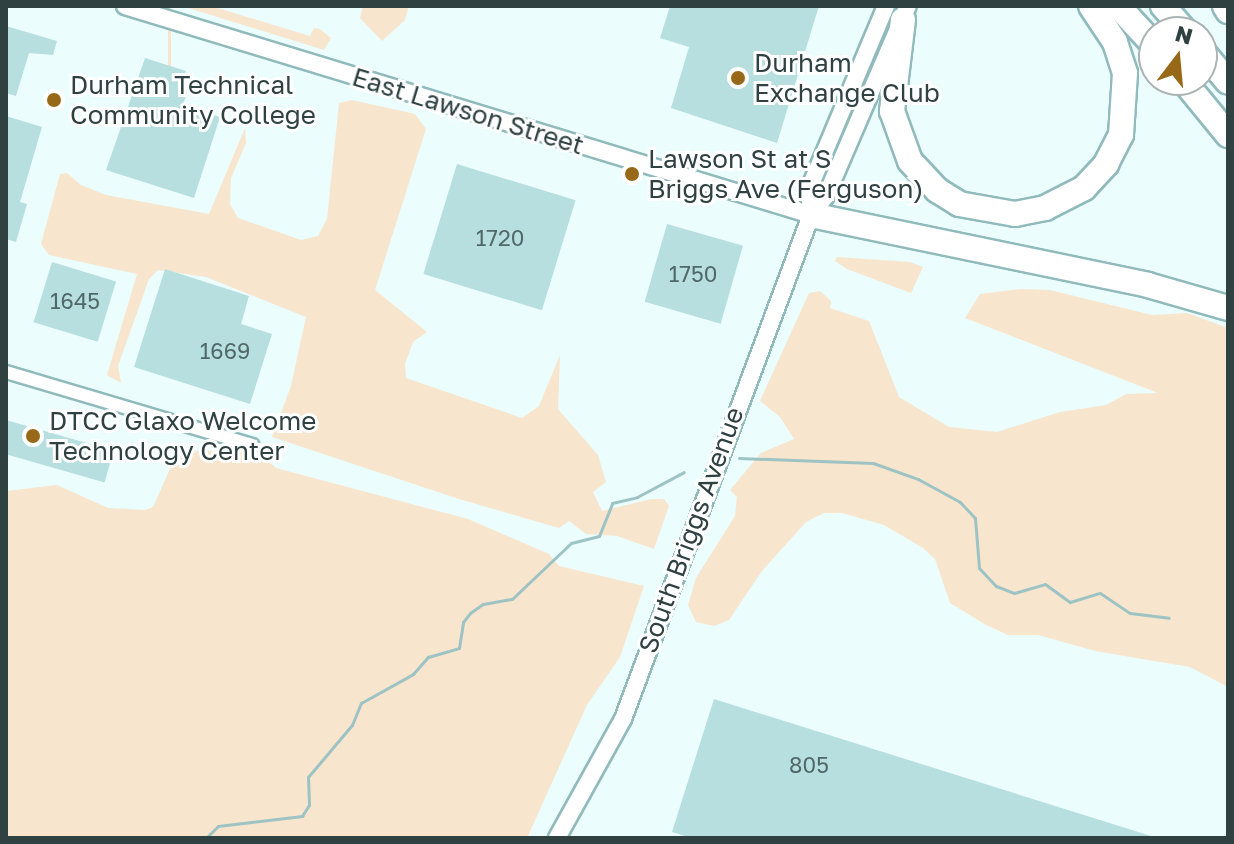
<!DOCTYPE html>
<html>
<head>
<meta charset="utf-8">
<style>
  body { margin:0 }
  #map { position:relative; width:1234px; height:844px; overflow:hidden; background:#ebfdfd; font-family:"Golos Text",sans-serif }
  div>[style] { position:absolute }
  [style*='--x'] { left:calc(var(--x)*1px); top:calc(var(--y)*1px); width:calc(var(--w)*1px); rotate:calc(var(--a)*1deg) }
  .green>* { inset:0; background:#f8e5cd; transform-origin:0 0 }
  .stream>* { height:3px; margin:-1.5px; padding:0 1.5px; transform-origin:1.5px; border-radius:1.5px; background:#9dc3c4 }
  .building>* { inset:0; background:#b8dfe0; transform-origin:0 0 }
  .roads { filter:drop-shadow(2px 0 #90babc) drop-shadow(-2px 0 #90babc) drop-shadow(0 2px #90babc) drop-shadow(0 -2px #90babc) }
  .minor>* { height:12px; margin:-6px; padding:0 6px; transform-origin:6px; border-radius:6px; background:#fff }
  .tertiary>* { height:16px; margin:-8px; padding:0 8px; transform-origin:8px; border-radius:8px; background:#fff }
  .motorway>* { height:24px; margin:-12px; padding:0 12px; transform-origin:12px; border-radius:12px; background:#fff }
  .dots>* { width:22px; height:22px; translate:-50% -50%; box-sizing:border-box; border:4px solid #fff; border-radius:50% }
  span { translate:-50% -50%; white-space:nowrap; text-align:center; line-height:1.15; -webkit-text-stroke:6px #fff; paint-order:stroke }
  .number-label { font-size:22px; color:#516869 }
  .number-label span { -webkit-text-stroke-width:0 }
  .poi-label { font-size:26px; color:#2f4141 }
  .left { translate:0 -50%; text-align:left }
  .street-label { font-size:26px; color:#2f4141 }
  .frame { position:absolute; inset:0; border:8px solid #2f4141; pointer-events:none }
  .north { position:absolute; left:1138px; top:16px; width:80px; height:80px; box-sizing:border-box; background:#fff; border:2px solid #acb3b3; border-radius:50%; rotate:16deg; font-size:22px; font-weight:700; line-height:32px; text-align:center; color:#2f4141 }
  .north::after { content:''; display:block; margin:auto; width:28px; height:36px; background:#986819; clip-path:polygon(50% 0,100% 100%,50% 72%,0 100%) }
</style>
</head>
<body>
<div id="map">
  <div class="green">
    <div style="left:168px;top:6px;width:3px;height:160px"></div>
    <div style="clip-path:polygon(182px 6px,211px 6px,310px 36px,314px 28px,320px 29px,331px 38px,324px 50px)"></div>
    <div style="clip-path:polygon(363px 6px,409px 6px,405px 20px,382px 41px,360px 18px)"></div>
    <div style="clip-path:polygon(352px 100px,415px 114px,426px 129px,375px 290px,427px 332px,413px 342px,405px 364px,406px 378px,522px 418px,539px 406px,560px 355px,558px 409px,598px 455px,606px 482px,593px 492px,602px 511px,651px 499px,664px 499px,669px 506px,654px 549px,617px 536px,586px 534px,569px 521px,559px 528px,459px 499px,272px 437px,291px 386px,306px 317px,206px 277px,158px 270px,149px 279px,118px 366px,121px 383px,107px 375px,137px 274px,49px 255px,41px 244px,60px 174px,67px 173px,81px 185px,106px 195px,209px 214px,245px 128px,246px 143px,231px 178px,230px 204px,238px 218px,301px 240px,318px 236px,327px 219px,339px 103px)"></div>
    <div style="clip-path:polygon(837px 257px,910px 262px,923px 267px,911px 293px,847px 269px,835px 261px)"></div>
    <div style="clip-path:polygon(1021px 289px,1050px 290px,1152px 315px,1187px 313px,1228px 328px,1228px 687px,1190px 667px,1095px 651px,1038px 635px,1008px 635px,986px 625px,950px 603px,935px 559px,923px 548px,884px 525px,842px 513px,824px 513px,806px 522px,762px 571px,729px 620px,714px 626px,696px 622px,688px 605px,696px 578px,735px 516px,737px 497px,730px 490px,761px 453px,794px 439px,780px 417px,760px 401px,809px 293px,820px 291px,831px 301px,830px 308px,869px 321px,899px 397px,949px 427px,997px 432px,1060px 412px,1106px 405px,1126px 394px,1158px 393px,965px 318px,980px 294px)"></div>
    <div style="clip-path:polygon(178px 451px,257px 451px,276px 468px,468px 519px,549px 554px,559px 566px,644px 586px,620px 657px,587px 705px,527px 838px,6px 838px,6px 491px,57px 485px,108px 508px,145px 510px,153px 507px)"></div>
  </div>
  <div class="stream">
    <div style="--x:739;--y:458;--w:134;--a:2.1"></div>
    <div style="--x:873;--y:463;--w:48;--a:19.6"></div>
    <div style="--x:918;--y:479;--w:48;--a:28.7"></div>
    <div style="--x:960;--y:502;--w:22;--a:47"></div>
    <div style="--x:975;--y:518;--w:50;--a:85.4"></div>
    <div style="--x:979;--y:568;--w:25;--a:47"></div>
    <div style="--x:996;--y:586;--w:19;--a:21"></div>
    <div style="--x:1014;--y:593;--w:32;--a:-16"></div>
    <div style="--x:1045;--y:584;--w:31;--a:36"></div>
    <div style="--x:1070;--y:602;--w:31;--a:-17"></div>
    <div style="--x:1100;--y:593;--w:36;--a:34"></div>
    <div style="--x:1130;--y:613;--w:39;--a:7"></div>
    <div style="--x:206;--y:838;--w:17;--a:-45"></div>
    <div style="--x:218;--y:826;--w:85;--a:-6.8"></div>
    <div style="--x:302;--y:816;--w:13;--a:-58"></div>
    <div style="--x:309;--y:805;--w:28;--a:-92"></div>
    <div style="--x:308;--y:777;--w:68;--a:-49.8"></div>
    <div style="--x:352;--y:725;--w:24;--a:-68"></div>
    <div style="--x:361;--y:703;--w:60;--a:-29.1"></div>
    <div style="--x:413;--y:674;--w:23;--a:-49"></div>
    <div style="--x:428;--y:657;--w:32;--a:-16"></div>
    <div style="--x:459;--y:648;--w:26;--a:-81"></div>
    <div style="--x:463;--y:622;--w:11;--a:-52"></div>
    <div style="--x:470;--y:613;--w:16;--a:-35"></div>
    <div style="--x:483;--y:604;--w:29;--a:-10"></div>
    <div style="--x:512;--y:599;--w:81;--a:-43.5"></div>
    <div style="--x:571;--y:543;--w:29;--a:-14"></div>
    <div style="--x:599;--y:536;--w:35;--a:-68"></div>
    <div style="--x:612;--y:503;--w:26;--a:-13"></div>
    <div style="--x:637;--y:497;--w:53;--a:-28"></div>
  </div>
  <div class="building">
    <div style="clip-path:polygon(670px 6px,819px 6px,777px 143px,671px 108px,689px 47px,660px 38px)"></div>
    <div style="clip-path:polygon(6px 26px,57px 41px,53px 55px,29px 53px,16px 96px,6px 93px)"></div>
    <div style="clip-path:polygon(145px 58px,186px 71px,182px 84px,189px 86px,183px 105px,220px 117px,194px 198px,106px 170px)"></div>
    <div style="clip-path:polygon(6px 116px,42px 127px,20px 202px,27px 204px,16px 242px,6px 239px)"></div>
    <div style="left:457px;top:164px;width:124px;height:115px;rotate:17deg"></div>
    <div style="left:667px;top:224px;width:79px;height:81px;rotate:16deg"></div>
    <div style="left:52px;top:262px;width:67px;height:63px;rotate:17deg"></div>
    <div style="clip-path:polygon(165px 269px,249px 296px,241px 324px,272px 334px,250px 404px,134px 367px)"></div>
    <div style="left:6px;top:420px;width:112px;height:33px;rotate:16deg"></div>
    <div style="clip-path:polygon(714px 699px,1151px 836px,1150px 838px,692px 838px,672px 832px)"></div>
  </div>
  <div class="roads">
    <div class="minor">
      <div style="--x:6;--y:372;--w:257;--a:16.5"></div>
    </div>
    <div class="tertiary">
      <div style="--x:125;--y:6;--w:717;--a:16.94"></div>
      <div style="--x:811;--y:215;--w:26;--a:-94"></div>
      <div style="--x:809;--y:189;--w:199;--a:-67.2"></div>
      <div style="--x:557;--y:838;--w:136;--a:-61"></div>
      <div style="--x:623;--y:719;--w:538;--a:-69.54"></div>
      <div style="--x:811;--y:215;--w:24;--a:-52"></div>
      <div style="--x:826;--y:196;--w:207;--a:-66.7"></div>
    </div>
    <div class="motorway">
      <div style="--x:1118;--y:6;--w:53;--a:47.3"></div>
      <div style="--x:1163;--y:6;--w:35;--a:49"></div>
      <div style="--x:1225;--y:6;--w:6;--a:59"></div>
      <div style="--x:903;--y:20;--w:92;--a:96.9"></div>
      <div style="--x:892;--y:111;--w:53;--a:70.2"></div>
      <div style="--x:910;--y:161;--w:40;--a:47"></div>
      <div style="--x:937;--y:190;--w:26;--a:32"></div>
      <div style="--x:959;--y:204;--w:57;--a:10.1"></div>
      <div style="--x:1015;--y:214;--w:31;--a:-11"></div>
      <div style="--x:1045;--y:208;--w:44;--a:-27.1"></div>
      <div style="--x:1084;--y:188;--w:33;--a:-47"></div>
      <div style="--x:1106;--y:164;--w:33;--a:-63"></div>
      <div style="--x:1121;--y:135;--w:62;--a:-86.3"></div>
      <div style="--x:1125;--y:73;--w:33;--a:-108"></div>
      <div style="--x:1115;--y:42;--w:43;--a:-123.7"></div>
      <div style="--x:1202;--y:51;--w:40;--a:50"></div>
      <div style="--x:1183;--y:80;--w:71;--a:50.7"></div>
      <div style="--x:811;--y:215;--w:344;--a:11.7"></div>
      <div style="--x:1148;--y:285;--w:83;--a:16"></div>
    </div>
  </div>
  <div class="dots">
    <div style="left:738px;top:78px;background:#986819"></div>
    <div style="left:54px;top:100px;background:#986819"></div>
    <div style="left:632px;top:174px;background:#986819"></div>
    <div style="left:33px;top:436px;background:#986819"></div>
  </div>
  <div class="number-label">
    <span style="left:500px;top:238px">1720</span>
    <span style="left:693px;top:274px">1750</span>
    <span style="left:75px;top:301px">1645</span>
    <span style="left:225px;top:351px">1669</span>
    <span style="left:809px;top:765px">805</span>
  </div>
  <div class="poi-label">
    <span class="left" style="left:754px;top:78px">Durham<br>Exchange Club</span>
    <span class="left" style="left:70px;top:100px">Durham Technical<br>Community College</span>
    <span class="left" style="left:648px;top:174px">Lawson St at S<br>Briggs Ave (Ferguson)</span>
    <span class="left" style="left:49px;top:436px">DTCC Glaxo Welcome<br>Technology Center</span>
  </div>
  <div class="street-label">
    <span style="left:468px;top:111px;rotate:17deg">East Lawson Street</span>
    <span style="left:691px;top:530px;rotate:-70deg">South Briggs Avenue</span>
  </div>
  <div class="frame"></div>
  <div class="north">N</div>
</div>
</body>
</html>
